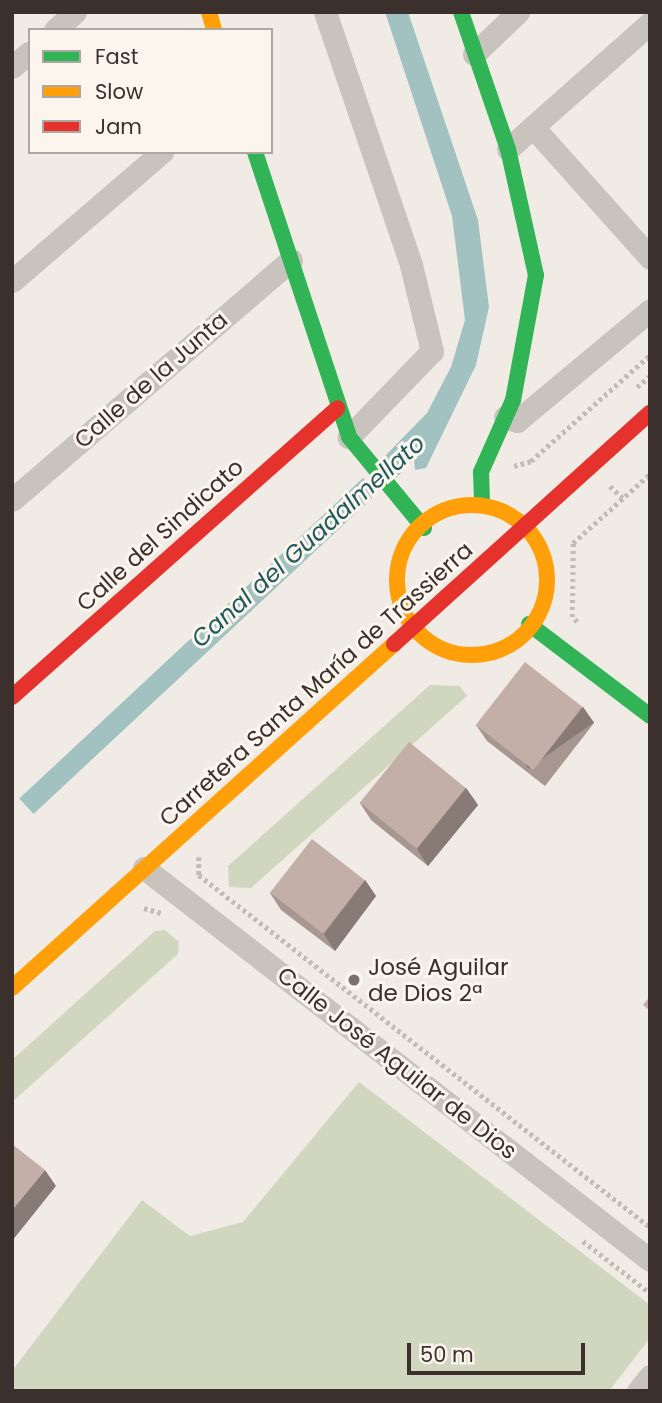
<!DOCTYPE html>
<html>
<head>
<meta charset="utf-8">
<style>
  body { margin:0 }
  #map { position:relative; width:662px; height:1403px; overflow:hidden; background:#f0ebe5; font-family:Poppins,sans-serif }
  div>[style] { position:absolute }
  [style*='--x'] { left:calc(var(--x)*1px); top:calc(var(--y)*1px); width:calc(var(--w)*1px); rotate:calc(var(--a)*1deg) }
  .green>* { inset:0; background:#d1d6bf }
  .water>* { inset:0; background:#a1c2c1; transform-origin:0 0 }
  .path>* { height:4.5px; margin-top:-2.25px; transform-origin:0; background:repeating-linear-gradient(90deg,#c2bbb6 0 3.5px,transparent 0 7px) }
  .street>* { height:23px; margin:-11.5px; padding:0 11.5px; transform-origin:11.5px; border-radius:11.5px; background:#c9c3be }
  .fast>* { height:16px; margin:-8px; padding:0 8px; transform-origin:8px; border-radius:8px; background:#30b455 }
  .slow>* { height:16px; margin:-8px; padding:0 8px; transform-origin:8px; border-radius:8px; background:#ff9f0a }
  .slow>.ring { margin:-8px; padding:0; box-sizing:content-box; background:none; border:16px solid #ff9f0a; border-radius:50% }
  .jam>* { height:16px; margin:-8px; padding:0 8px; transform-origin:8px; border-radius:8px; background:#e5322d }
  .wall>* { inset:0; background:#a89690 }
  .shaded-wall>* { inset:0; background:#887a75; transform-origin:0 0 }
  .building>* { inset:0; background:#c3afa7; transform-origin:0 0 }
  .dots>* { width:19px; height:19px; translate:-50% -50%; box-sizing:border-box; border:4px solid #fbf5ee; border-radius:50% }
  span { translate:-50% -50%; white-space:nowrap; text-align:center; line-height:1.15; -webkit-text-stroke:6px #fbf5ee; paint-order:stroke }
  .street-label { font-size:23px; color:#3b302b }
  .poi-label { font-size:23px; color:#3b302b }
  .left { translate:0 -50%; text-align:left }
  .water-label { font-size:24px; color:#1f5a5e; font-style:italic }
  .frame { position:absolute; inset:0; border:14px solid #3b302b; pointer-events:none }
  .legend { position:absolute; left:28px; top:28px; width:245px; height:126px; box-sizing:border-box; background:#fbf5ee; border:2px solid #aea6a0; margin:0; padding:9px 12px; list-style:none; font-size:21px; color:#3b302b }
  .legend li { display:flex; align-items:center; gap:14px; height:35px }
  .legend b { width:35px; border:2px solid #aea6a0 }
  .scale { position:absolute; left:407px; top:1343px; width:178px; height:32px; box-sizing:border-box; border:4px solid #3b302b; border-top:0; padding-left:9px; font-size:21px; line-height:24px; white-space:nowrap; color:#3b302b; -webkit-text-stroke:5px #fbf5ee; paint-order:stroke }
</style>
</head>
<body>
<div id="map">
  <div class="green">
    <div style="clip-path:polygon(430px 685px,460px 686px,467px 696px,251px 888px,229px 887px,228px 866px)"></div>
    <div style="clip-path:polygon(165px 930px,179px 942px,178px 954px,12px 1102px,12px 1060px,155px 931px)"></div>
    <div style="clip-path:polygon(359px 1082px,650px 1305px,650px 1338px,609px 1391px,12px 1391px,12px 1371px,142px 1200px,190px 1236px,243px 1222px)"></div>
  </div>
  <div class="water">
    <div style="clip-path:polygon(385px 12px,408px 12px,478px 220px,489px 307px,476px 365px,426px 468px,415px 470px,414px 459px,396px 478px,382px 459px,427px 413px,451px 367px,465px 320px,452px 216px)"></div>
    <div style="left:363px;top:478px;width:21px;height:470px;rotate:47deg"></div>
  </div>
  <div class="path">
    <div style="--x:637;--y:387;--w:17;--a:-40"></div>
    <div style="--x:514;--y:466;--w:18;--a:-16"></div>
    <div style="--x:531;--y:461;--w:159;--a:-41.7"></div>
    <div style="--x:610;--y:486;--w:18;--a:43"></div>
    <div style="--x:577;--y:622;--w:7;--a:-135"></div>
    <div style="--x:572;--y:617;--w:74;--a:-89.2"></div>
    <div style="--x:573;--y:543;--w:103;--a:-41.9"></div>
    <div style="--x:199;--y:857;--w:18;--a:90"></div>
    <div style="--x:199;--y:875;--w:572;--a:37.97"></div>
    <div style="--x:144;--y:908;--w:19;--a:16"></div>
    <div style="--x:583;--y:1241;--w:85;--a:37.8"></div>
  </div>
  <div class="street">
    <div style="--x:325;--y:12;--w:267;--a:71.2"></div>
    <div style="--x:411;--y:265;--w:89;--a:76.3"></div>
    <div style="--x:432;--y:351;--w:120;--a:134"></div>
    <div style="--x:55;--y:30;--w:27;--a:-42"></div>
    <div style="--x:474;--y:54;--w:61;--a:-43.7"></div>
    <div style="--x:12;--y:67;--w:23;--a:-40"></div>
    <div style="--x:533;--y:127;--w:176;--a:48.2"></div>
    <div style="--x:508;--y:149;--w:190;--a:-41.6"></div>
    <div style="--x:12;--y:281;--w:198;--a:-40.7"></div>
    <div style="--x:505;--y:417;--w:13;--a:18"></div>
    <div style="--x:517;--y:421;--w:173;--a:-39.8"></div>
    <div style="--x:12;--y:500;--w:368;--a:-40.7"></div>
    <div style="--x:144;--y:868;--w:640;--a:37.77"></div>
    <div style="--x:638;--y:1391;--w:19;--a:-51"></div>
  </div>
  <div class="fast">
    <div style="--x:461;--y:12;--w:145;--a:71.1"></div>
    <div style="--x:508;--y:149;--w:129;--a:77.5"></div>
    <div style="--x:536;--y:275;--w:127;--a:100.4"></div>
    <div style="--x:513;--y:400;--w:79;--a:114"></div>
    <div style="--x:481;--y:472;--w:32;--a:88"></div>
    <div style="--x:255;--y:152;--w:300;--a:71.7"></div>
    <div style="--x:349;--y:437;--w:118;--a:50.5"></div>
    <div style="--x:529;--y:624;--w:152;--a:37.2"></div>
  </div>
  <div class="slow">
    <div style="--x:209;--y:12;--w:19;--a:74"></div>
    <div class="ring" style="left:397px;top:505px;width:134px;height:134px"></div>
    <div style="--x:12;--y:988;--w:514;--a:-42"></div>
  </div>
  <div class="jam">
    <div style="--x:394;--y:644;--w:345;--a:-42.1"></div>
    <div style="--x:12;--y:697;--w:435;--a:-41.6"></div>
  </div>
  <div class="wall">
    <div style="clip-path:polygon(583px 707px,594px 723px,545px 786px,487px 741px,476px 725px)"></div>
    <div style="clip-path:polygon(466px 788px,478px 805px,428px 866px,371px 820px,360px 803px)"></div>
    <div style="clip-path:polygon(365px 880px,376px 896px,335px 951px,281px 910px,270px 893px)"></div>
  </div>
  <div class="shaded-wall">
    <div style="left:583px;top:707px;width:19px;height:80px;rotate:55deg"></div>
    <div style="clip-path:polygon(466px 788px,478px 805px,428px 866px,417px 849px)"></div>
    <div style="clip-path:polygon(365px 880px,376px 896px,335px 951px,324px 934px)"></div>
    <div style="clip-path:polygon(45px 1170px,56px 1186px,12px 1241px,12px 1210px)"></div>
  </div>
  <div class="building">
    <div style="left:525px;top:662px;width:73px;height:80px;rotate:38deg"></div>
    <div style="left:409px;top:742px;width:73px;height:78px;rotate:39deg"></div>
    <div style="left:312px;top:839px;width:67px;height:68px;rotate:38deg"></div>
    <div style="clip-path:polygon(650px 996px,650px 1011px,643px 1005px)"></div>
    <div style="clip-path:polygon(12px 1144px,45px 1170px,12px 1210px)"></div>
  </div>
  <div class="dots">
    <div style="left:354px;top:980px;background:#7a716c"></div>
  </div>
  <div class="street-label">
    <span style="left:151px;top:380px;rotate:-41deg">Calle de la Junta</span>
    <span style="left:160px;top:535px;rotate:-42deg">Calle del Sindicato</span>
    <span style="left:316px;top:684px;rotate:-42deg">Carretera Santa María de Trassierra</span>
    <span style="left:397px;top:1063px;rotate:38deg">Calle José Aguilar de Dios</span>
  </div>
  <div class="poi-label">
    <span class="left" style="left:368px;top:980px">José Aguilar<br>de Dios 2ª</span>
  </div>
  <div class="water-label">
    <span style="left:308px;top:541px;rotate:-42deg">Canal del Guadalmellato</span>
  </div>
  <div class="frame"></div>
  <ul class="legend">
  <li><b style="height:9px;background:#30b455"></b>Fast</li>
  <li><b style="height:9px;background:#ff9f0a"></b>Slow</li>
  <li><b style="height:9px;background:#e5322d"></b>Jam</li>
  </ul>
  <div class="scale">50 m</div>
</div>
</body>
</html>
